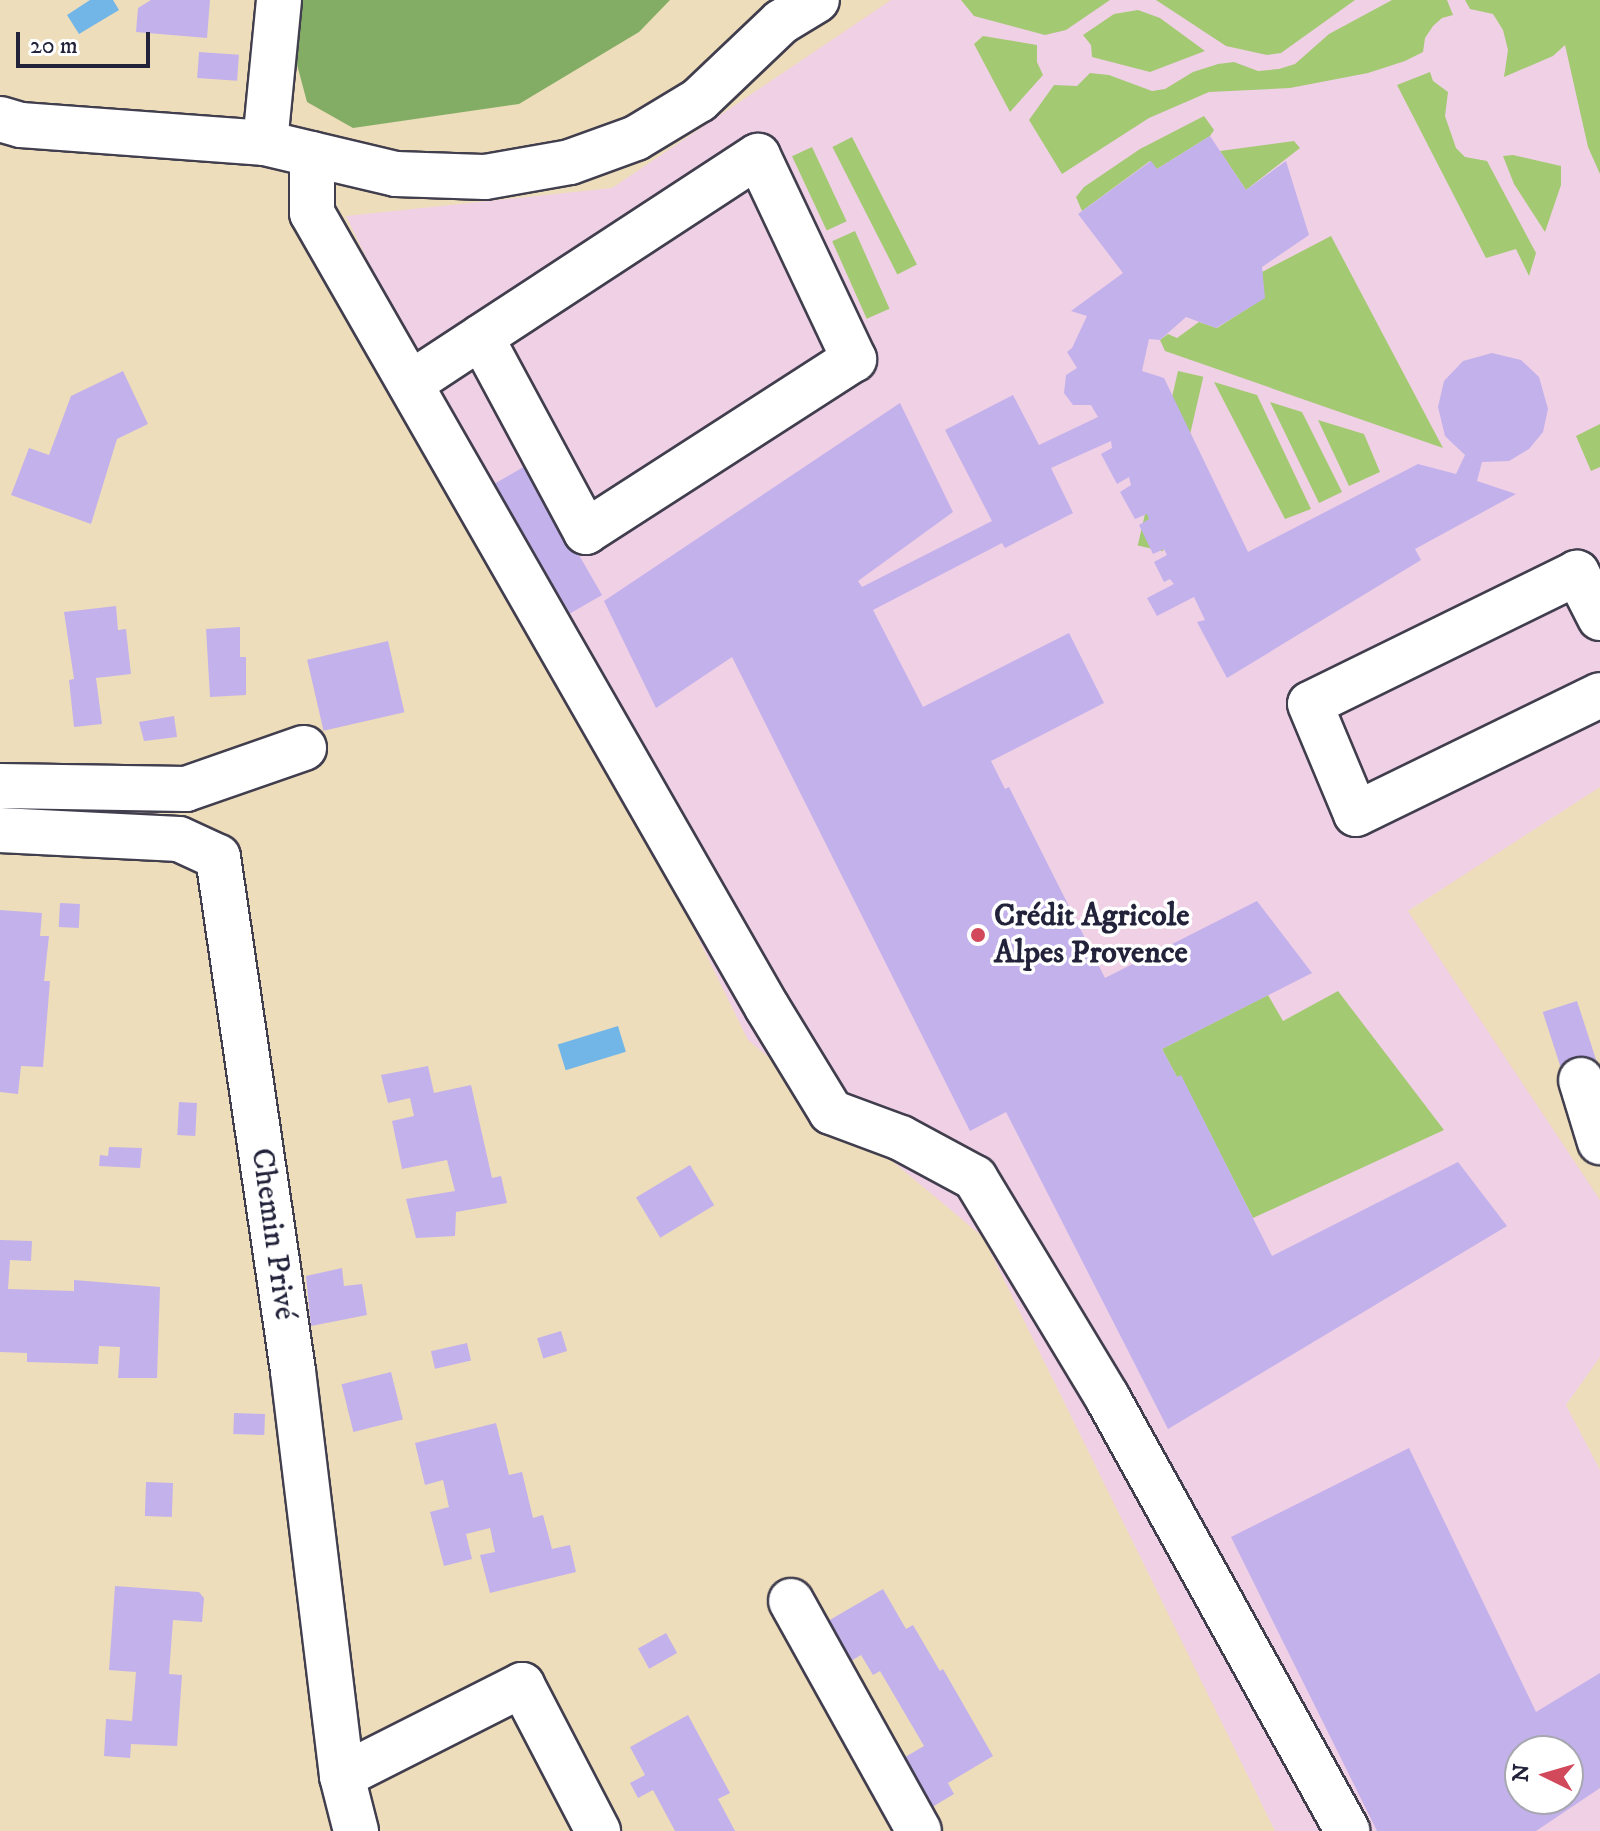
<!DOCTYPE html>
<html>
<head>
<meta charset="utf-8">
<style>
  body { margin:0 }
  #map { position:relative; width:1600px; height:1831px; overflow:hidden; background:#eeddba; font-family:"IM FELL DW Pica",serif }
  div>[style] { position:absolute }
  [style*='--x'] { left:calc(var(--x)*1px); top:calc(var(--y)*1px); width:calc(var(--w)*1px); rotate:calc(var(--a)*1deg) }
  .built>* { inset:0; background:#f0d0e5 }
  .green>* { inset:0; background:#a4c973; transform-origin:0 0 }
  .forest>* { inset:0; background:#83ad65 }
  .water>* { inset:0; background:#72b6e8; transform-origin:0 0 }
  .building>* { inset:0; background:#c3b1ec; transform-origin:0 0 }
  .roads { filter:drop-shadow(2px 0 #413e4e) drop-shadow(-2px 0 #413e4e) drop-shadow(0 2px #413e4e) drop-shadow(0 -2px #413e4e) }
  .minor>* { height:44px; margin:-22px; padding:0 22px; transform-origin:22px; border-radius:22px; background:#fff }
  .dots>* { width:22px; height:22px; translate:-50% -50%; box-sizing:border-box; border:4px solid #fff; border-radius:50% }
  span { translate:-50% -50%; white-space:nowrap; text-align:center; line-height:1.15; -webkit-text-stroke:7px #fff; paint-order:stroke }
  .poi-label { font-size:32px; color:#22223b; font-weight:700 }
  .left { translate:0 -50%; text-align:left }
  .street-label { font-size:32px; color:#22223b }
  .north { position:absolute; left:1504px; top:1735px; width:80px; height:80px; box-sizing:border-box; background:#fff; border:2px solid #a7a7b1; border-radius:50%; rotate:275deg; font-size:22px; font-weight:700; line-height:32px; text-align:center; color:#22223b }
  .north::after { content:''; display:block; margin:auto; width:28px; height:36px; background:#d1495b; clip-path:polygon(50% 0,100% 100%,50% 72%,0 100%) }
  .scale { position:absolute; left:16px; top:32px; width:134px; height:36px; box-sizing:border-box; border:4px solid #22223b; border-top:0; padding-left:10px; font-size:24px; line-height:28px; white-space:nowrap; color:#22223b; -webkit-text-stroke:6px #fff; paint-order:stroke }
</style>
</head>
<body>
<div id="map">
  <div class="built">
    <div style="clip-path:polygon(evenodd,891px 0,1600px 0,1600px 787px,1408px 911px,1600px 1200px,1600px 1357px,1566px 1405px,1600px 1470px,1600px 1831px,1275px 1831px,983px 1237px,748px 1040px,346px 216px,612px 188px,891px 0,1520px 1751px,1568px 1751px,1568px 1799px,1520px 1799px,1520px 1751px)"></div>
  </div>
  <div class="green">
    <div style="clip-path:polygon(961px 0,1110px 0,1066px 30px,1045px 35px,974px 16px)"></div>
    <div style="clip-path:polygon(1156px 0,1355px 0,1281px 53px,1267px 55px,1226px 46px)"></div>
    <div style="clip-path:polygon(1392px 0,1447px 0,1453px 15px,1442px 18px,1433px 26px,1425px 38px,1423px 52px,1405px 61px,1368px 73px,1290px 88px,1209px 92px,1149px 118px,1062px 174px,1029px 120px,1054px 85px,1077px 86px,1090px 73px,1109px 75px,1152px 91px,1165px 89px,1193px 72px,1218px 64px,1234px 62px,1258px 71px,1279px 69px,1295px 64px,1329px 34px)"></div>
    <div style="clip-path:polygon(1465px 0,1600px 0,1600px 174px,1588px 147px,1565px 45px,1553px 56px,1504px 77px,1508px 50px,1503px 30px,1493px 14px,1470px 9px)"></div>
    <div style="clip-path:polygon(1138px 10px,1160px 18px,1205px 51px,1150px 72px,1092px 57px,1091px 45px,1083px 35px,1114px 14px)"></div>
    <div style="clip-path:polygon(983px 36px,1037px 45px,1037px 62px,1043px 75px,1010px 112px,974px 44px)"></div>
    <div style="clip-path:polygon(1430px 72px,1433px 81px,1448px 92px,1445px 116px,1456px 148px,1465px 157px,1487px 161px,1536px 253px,1529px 276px,1516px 249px,1486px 258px,1397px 85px)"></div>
    <div style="clip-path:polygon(1204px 116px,1214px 130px,1210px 136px,1157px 169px,1150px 161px,1082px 211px,1076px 197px,1084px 187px,1140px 149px)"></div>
    <div style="left:852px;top:137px;width:143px;height:22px;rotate:63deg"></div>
    <div style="clip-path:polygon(1294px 141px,1300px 148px,1246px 190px,1220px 151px)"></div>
    <div style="left:812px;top:147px;width:82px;height:22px;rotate:65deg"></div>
    <div style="clip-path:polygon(1513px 155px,1561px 166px,1561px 185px,1545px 232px,1514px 184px,1503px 156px)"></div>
    <div style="left:855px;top:231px;width:85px;height:25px;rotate:66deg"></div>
    <div style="clip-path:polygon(1331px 236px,1443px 448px,1165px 351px,1160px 340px,1168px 334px,1177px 338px,1199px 322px,1217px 328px,1264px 298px,1262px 272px)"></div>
    <div style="left:1178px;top:371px;width:26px;height:179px;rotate:13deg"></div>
    <div style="clip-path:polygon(1214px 382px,1257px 395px,1311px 509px,1285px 519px)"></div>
    <div style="clip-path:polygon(1270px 402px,1302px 412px,1342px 492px,1319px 503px)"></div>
    <div style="clip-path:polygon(1318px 420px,1364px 434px,1380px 472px,1349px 486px)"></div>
    <div style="clip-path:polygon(1600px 424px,1600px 467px,1591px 471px,1576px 436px)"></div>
    <div style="clip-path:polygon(1338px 991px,1444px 1130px,1253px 1218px,1181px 1076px,1177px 1077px,1162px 1049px,1268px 995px,1283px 1021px)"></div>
  </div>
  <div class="forest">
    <div style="clip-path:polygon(297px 0,670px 0,639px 32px,519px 104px,353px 128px,307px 102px,291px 42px)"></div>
  </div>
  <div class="water">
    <div style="clip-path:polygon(90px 0,113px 0,119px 10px,79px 34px,67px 15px)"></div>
    <div style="left:618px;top:1026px;width:27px;height:63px;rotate:73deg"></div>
  </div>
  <div class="building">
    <div style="clip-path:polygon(151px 0,210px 0,207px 38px,136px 32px,138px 8px)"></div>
    <div style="left:199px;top:52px;width:40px;height:26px;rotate:4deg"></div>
    <div style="clip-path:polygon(1210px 136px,1246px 190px,1286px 161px,1309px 235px,1262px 267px,1265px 298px,1216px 328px,1186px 317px,1160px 340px,1149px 339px,1142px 371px,1164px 378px,1248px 552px,1418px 464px,1456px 474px,1465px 455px,1445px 436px,1438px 407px,1444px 381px,1463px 361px,1492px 353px,1521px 360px,1539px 377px,1548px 409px,1543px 432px,1529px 449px,1509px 461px,1482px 462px,1477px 481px,1516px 494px,1415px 549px,1421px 560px,1227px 678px,1197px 622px,1205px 620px,1194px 597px,1157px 616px,1147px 598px,1174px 584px,1170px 579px,1164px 582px,1154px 562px,1167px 555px,1164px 549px,1153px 554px,1139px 525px,1149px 519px,1147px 514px,1135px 519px,1120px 492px,1131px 485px,1129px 477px,1117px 484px,1101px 454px,1112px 448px,1111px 441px,1051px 468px,1073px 513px,1005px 548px,1002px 543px,873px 610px,923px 707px,1069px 633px,1104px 703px,991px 761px,1005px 789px,1009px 787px,1105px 978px,1257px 901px,1312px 973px,1162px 1049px,1177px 1077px,1181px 1075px,1272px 1256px,1458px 1162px,1507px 1226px,1168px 1429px,1006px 1112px,970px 1131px,732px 657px,656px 708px,604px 601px,900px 403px,953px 512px,858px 581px,862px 587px,992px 521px,945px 430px,1013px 395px,1039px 445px,1098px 417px,1091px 405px,1073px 405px,1064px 393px,1066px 375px,1077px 368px,1067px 352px,1072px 348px,1087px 316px,1071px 311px,1123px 273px,1078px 214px,1151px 161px,1157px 169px)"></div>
    <div style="clip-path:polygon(123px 371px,148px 424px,117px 439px,91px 524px,11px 495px,29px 448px,49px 455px,71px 396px)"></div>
    <div style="left:527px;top:465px;width:150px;height:37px;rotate:60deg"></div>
    <div style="clip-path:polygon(116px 606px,118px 630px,126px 629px,131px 674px,96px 678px,102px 724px,74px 727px,69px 680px,74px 679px,64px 612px)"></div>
    <div style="clip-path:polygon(240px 627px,240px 657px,246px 657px,246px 695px,210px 697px,206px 629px)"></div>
    <div style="left:388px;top:641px;width:73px;height:83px;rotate:77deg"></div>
    <div style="clip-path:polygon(174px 716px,177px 737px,144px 741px,139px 722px)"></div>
    <div style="left:60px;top:903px;width:20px;height:24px;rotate:3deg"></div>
    <div style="clip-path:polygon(0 910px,42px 913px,40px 936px,49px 936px,44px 981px,50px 981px,43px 1067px,21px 1066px,18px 1094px,0 1092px)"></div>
    <div style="left:1577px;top:1001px;width:63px;height:36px;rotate:72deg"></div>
    <div style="clip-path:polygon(428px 1066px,434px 1093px,471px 1085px,492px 1178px,501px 1176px,507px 1203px,456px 1212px,455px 1236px,416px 1238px,406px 1199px,455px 1191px,447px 1160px,402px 1169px,392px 1121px,414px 1116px,410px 1098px,388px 1103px,381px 1075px)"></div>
    <div style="left:179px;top:1102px;width:18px;height:33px;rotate:3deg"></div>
    <div style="clip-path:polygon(109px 1147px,142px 1148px,140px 1168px,99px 1166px,100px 1155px,108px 1156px)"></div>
    <div style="left:690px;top:1165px;width:47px;height:63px;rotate:59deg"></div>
    <div style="clip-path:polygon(0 1240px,32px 1241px,31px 1261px,10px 1260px,8px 1289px,74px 1291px,74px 1280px,160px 1287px,157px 1378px,118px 1378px,120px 1347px,99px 1346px,98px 1364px,27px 1362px,27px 1353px,0 1352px)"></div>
    <div style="clip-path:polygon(342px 1268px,344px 1286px,362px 1284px,367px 1315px,311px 1326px,306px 1276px)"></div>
    <div style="left:561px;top:1331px;width:21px;height:25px;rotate:73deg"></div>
    <div style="left:467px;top:1343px;width:18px;height:37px;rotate:77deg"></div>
    <div style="left:391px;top:1372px;width:49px;height:51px;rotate:76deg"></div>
    <div style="left:234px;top:1413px;width:31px;height:21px;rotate:2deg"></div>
    <div style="clip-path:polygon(496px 1423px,509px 1475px,522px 1472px,533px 1518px,543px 1515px,552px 1549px,570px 1545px,576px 1572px,490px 1593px,480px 1555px,495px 1552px,490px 1528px,466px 1534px,472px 1559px,444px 1566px,430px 1512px,449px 1507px,443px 1480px,425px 1485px,415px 1443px)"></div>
    <div style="clip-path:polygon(evenodd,1409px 1448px,1536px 1712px,1600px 1673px,1600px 1788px,1536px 1831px,1377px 1831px,1231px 1537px,1409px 1448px,1520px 1751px,1568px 1751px,1568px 1799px,1520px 1799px,1520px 1751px)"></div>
    <div style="left:146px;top:1482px;width:27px;height:34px;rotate:2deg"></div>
    <div style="clip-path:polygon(115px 1586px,199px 1592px,204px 1598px,202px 1622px,173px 1620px,169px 1674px,182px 1675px,177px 1746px,131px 1744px,130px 1758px,104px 1756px,106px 1719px,132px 1721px,136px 1672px,109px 1670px)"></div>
    <div style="clip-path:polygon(883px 1589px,906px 1629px,913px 1625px,940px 1671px,943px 1669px,993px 1756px,948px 1783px,954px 1794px,929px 1809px,900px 1760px,924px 1746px,880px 1671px,873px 1675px,861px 1655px,851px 1661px,828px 1621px)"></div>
    <div style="left:666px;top:1633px;width:23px;height:32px;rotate:61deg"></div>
    <div style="clip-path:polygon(688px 1715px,730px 1793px,718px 1799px,735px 1831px,675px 1831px,653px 1790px,638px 1798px,630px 1783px,645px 1775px,630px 1747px)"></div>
  </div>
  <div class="roads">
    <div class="minor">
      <div style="--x:0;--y:119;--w:22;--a:16"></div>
      <div style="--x:21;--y:125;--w:245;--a:4.2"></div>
      <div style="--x:265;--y:143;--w:135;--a:13.3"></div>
      <div style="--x:396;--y:174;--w:89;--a:1.9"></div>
      <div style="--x:485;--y:177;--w:86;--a:-10"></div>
      <div style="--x:570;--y:162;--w:70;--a:-20"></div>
      <div style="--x:636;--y:138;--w:74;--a:-31.1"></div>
      <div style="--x:699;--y:100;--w:113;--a:-43.6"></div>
      <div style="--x:781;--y:22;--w:42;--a:-31.4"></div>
      <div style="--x:265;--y:143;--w:144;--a:-84.4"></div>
      <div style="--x:312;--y:154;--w:59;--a:90"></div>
      <div style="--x:312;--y:213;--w:915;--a:60.19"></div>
      <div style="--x:767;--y:1007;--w:123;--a:58.6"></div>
      <div style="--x:831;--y:1112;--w:75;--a:20.4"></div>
      <div style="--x:901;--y:1138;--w:84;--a:28.4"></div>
      <div style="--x:975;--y:1178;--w:256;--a:58.9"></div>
      <div style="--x:1107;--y:1397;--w:496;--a:61"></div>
      <div style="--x:411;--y:383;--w:84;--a:-33.3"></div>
      <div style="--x:481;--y:337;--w:331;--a:-33.2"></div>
      <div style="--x:758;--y:156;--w:225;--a:64.7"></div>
      <div style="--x:854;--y:359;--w:319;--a:147.2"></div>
      <div style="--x:586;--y:532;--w:221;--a:-118.3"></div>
      <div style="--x:1600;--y:618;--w:51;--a:-117.1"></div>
      <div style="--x:1577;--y:573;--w:297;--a:153.9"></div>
      <div style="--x:1310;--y:704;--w:119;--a:67.3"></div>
      <div style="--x:1356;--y:814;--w:271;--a:-26"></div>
      <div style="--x:0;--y:786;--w:186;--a:0.9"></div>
      <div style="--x:186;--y:789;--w:125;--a:-19.2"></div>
      <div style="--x:0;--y:830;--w:179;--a:2.9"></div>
      <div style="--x:179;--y:839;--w:43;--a:24.8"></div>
      <div style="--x:218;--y:857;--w:519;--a:81.7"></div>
      <div style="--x:293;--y:1371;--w:408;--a:83.1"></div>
      <div style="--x:342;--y:1776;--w:57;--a:75.7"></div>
      <div style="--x:1581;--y:1080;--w:65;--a:73"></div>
      <div style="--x:791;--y:1601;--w:263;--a:60.9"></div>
      <div style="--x:342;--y:1776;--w:202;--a:-26.8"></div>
      <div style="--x:522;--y:1685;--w:165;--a:62.5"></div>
    </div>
  </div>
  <div class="dots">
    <div style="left:978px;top:935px;background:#d1495b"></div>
  </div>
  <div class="poi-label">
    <span class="left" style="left:994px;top:935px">Crédit Agricole<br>Alpes Provence</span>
  </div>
  <div class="street-label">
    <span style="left:273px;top:1234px;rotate:82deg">Chemin Privé</span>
  </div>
  <div class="north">N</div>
  <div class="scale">20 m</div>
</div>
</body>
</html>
